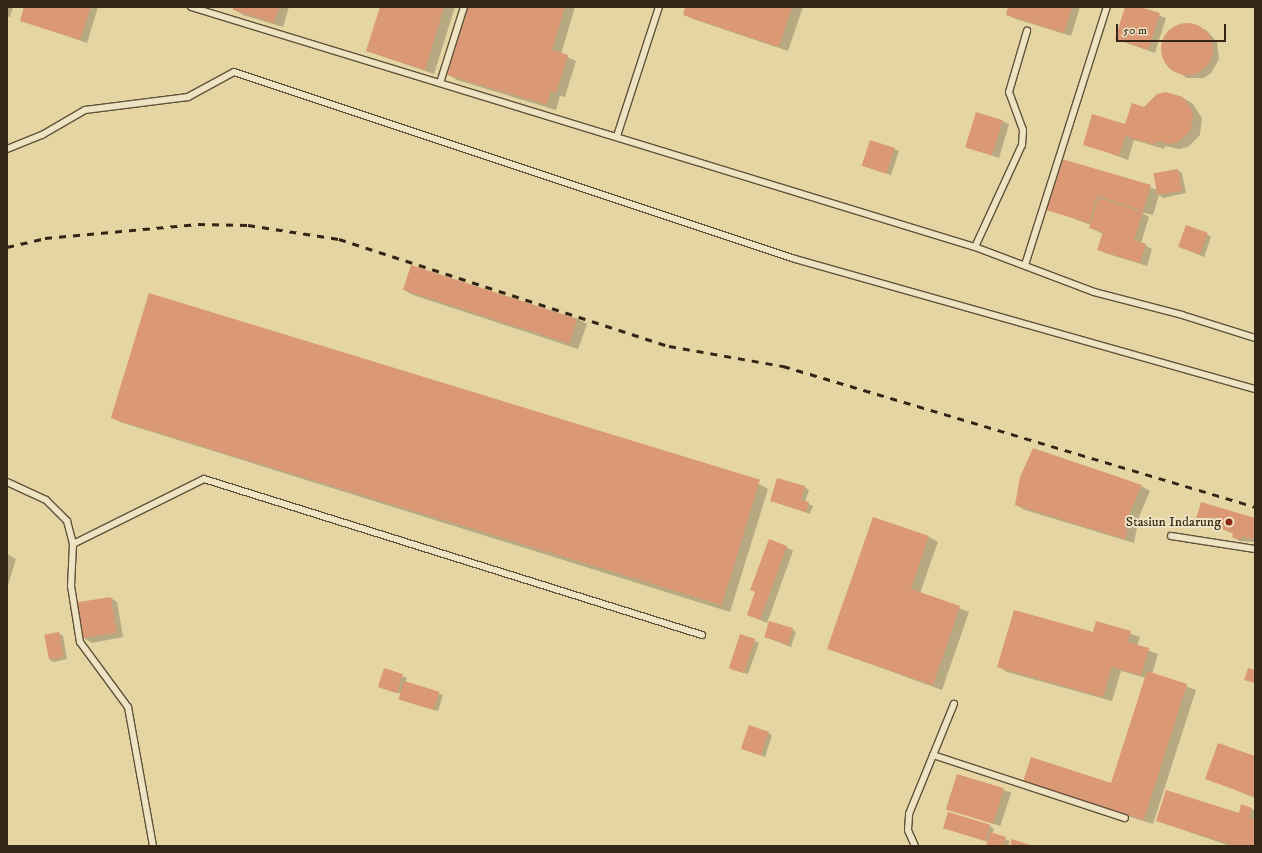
<!DOCTYPE html>
<html>
<head>
<meta charset="utf-8">
<style>
  body { margin:0 }
  #map { position:relative; width:1262px; height:853px; overflow:hidden; background:#e5d5a3; font-family:"IM FELL DW Pica",serif }
  div>[style] { position:absolute }
  [style*='--x'] { left:calc(var(--x)*1px); top:calc(var(--y)*1px); width:calc(var(--w)*1px); rotate:calc(var(--a)*1deg) }
  .shadow>* { inset:0; background:#0003; transform-origin:0 0 }
  .building>* { inset:0; background:#db9875; transform-origin:0 0 }
  .round { border-radius:50% }
  .roads { filter:drop-shadow(1px 0 #60523a) drop-shadow(-1px 0 #60523a) drop-shadow(0 1px #60523a) drop-shadow(0 -1px #60523a) }
  .lane>* { height:6px; margin:-3px; padding:0 3px; transform-origin:3px; border-radius:3px; background:#eee4c3 }
  .rail>* { height:3px; margin-top:-1.5px; transform-origin:0; background:repeating-linear-gradient(90deg,#342617 0 7px,transparent 0 14px) }
  .dots>* { width:11px; height:11px; translate:-50% -50%; box-sizing:border-box; border:2px solid #eee4c3; border-radius:50% }
  span { translate:-50% -50%; white-space:nowrap; text-align:center; line-height:1.15; -webkit-text-stroke:4px #eee4c3; paint-order:stroke }
  .poi-label { font-size:14px; color:#342617 }
  .right { translate:-100% -50%; text-align:right }
  .frame { position:absolute; inset:0; border:8px solid #342617; pointer-events:none }
  .scale { position:absolute; left:1116px; top:24px; width:110px; height:18px; box-sizing:border-box; border:2px solid #342617; border-top:0; padding-left:5px; font-size:12px; line-height:14px; white-space:nowrap; color:#342617; -webkit-text-stroke:3px #eee4c3; paint-order:stroke }
</style>
</head>
<body>
<div id="map">
  <div class="shadow">
    <div style="clip-path:polygon(7px 7px,13px 7px,10px 17px,7px 16px)"></div>
    <div style="clip-path:polygon(25px 7px,98px 7px,87px 43px,21px 20px)"></div>
    <div style="clip-path:polygon(235px 7px,289px 7px,283px 27px,243px 15px,234px 9px)"></div>
    <div style="clip-path:polygon(381px 7px,455px 7px,434px 74px,367px 51px)"></div>
    <div style="clip-path:polygon(469px 7px,575px 7px,561px 54px,576px 61px,565px 97px,560px 96px,556px 110px,457px 80px,448px 74px)"></div>
    <div style="clip-path:polygon(686px 7px,803px 7px,788px 51px,693px 19px,684px 14px)"></div>
    <div style="clip-path:polygon(1009px 7px,1080px 7px,1071px 36px,1013px 18px,1007px 14px)"></div>
    <div style="clip-path:polygon(1126px 7px,1136px 7px,1166px 18px,1155px 53px,1116px 39px)"></div>
    <div style="clip-path:polygon(1190px 24px,1206px 30px,1217px 42px,1219px 59px,1211px 73px,1204px 78px,1187px 78px,1166px 64px,1163px 57px,1163px 40px,1174px 27px)"></div>
    <div style="clip-path:polygon(1183px 98px,1192px 103px,1202px 118px,1200px 135px,1188px 147px,1179px 149px,1165px 146px,1164px 149px,1134px 140px,1128px 160px,1084px 144px,1126px 125px,1145px 108px)"></div>
    <div style="clip-path:polygon(1002px 121px,1009px 124px,999px 158px,967px 146px)"></div>
    <div style="clip-path:polygon(894px 149px,899px 151px,891px 175px,867px 167px)"></div>
    <div style="clip-path:polygon(1062px 161px,1158px 190px,1178px 170px,1182px 173px,1186px 193px,1163px 198px,1159px 195px,1153px 215px,1140px 212px,1149px 217px,1141px 243px,1152px 249px,1147px 266px,1105px 253px,1098px 249px,1103px 234px,1090px 228px,1091px 225px,1047px 209px)"></div>
    <div style="clip-path:polygon(1207px 234px,1211px 237px,1204px 257px,1179px 247px)"></div>
    <div style="clip-path:polygon(412px 267px,578px 319px,587px 324px,578px 349px,413px 295px,404px 290px)"></div>
    <div style="clip-path:polygon(111px 417px,759px 484px,768px 489px,730px 612px,120px 422px)"></div>
    <div style="clip-path:polygon(1141px 486px,1150px 491px,1139px 517px,1134px 543px,1025px 510px,1016px 505px)"></div>
    <div style="clip-path:polygon(804px 487px,809px 490px,805px 502px,813px 506px,810px 514px,772px 501px)"></div>
    <div style="clip-path:polygon(1197px 519px,1255px 519px,1255px 542px,1239px 541px,1233px 537px,1234px 534px)"></div>
    <div style="clip-path:polygon(929px 537px,938px 542px,920px 593px,969px 612px,942px 690px,829px 649px)"></div>
    <div style="clip-path:polygon(786px 547px,793px 551px,767px 623px,748px 615px)"></div>
    <div style="clip-path:polygon(7px 554px,16px 559px,7px 588px)"></div>
    <div style="clip-path:polygon(111px 598px,117px 602px,123px 637px,92px 643px,85px 639px)"></div>
    <div style="clip-path:polygon(1097px 622px,1140px 637px,1137px 646px,1158px 654px,1152px 674px,1196px 690px,1153px 824px,1033px 786px,1112px 784px,1146px 678px,1121px 671px,1112px 701px,1007px 672px,998px 666px,1093px 634px)"></div>
    <div style="clip-path:polygon(792px 629px,796px 632px,791px 647px,765px 637px)"></div>
    <div style="clip-path:polygon(59px 633px,63px 636px,67px 659px,54px 662px,50px 660px)"></div>
    <div style="clip-path:polygon(740px 635px,759px 643px,748px 674px,733px 670px)"></div>
    <div style="clip-path:polygon(385px 670px,407px 678px,405px 683px,443px 695px,438px 711px,404px 701px,400px 699px,402px 694px,384px 689px)"></div>
    <div style="clip-path:polygon(768px 733px,772px 735px,765px 757px,743px 748px)"></div>
    <div style="clip-path:polygon(1255px 757px,1255px 798px,1206px 778px)"></div>
    <div style="left:957px;top:775px;width:57px;height:35px;rotate:18deg"></div>
    <div style="clip-path:polygon(1252px 809px,1255px 811px,1255px 846px,1230px 846px,1157px 821px,1239px 814px)"></div>
    <div style="clip-path:polygon(990px 826px,994px 829px,992px 834px,1010px 841px,1008px 846px,987px 846px,988px 842px,944px 827px)"></div>
  </div>
  <div class="building">
    <div style="clip-path:polygon(24px 7px,91px 7px,80px 40px,20px 21px)"></div>
    <div style="clip-path:polygon(233px 7px,279px 7px,274px 23px,233px 10px)"></div>
    <div style="clip-path:polygon(380px 7px,444px 7px,425px 70px,366px 51px)"></div>
    <div style="clip-path:polygon(468px 7px,565px 7px,552px 50px,568px 55px,556px 93px,551px 91px,547px 105px,447px 75px)"></div>
    <div style="clip-path:polygon(685px 7px,792px 7px,779px 47px,683px 15px)"></div>
    <div style="clip-path:polygon(1008px 7px,1072px 7px,1064px 33px,1006px 15px)"></div>
    <div style="clip-path:polygon(1125px 7px,1140px 7px,1160px 13px,1148px 50px,1115px 39px)"></div>
    <div class="round" style="left:1161px;top:23px;width:52px;height:52px"></div>
    <div style="clip-path:polygon(1166px 92px,1183px 97px,1193px 112px,1191px 130px,1178px 142px,1170px 144px,1156px 141px,1155px 145px,1125px 136px,1119px 156px,1083px 145px,1092px 114px,1125px 124px,1132px 103px,1144px 107px,1157px 94px)"></div>
    <div style="left:976px;top:112px;width:28px;height:37px;rotate:17deg"></div>
    <div style="left:870px;top:140px;width:26px;height:27px;rotate:18deg"></div>
    <div style="clip-path:polygon(1062px 159px,1151px 185px,1143px 211px,1097px 196px,1089px 223px,1046px 210px)"></div>
    <div style="left:1178px;top:169px;width:22px;height:25px;rotate:80deg"></div>
    <div style="clip-path:polygon(1098px 198px,1143px 212px,1134px 240px,1146px 244px,1140px 263px,1097px 250px,1103px 232px,1089px 228px)"></div>
    <div style="left:1186px;top:225px;width:23px;height:23px;rotate:20deg"></div>
    <div style="left:411px;top:265px;width:175px;height:26px;rotate:18deg"></div>
    <div style="left:149px;top:293px;width:639px;height:131px;rotate:17deg"></div>
    <div style="clip-path:polygon(1033px 448px,1142px 485px,1130px 512px,1125px 539px,1015px 505px,1020px 477px)"></div>
    <div style="clip-path:polygon(777px 478px,805px 486px,801px 500px,809px 502px,806px 512px,770px 501px)"></div>
    <div style="clip-path:polygon(1201px 502px,1255px 518px,1255px 536px,1252px 539px,1242px 536px,1241px 540px,1232px 537px,1233px 533px,1196px 519px)"></div>
    <div style="clip-path:polygon(873px 517px,929px 536px,911px 589px,960px 606px,933px 685px,827px 649px)"></div>
    <div style="clip-path:polygon(769px 539px,787px 546px,760px 620px,747px 615px,755px 592px,750px 590px)"></div>
    <div style="left:111px;top:597px;width:36px;height:34px;rotate:81deg"></div>
    <div style="clip-path:polygon(1014px 610px,1093px 632px,1096px 621px,1131px 631px,1128px 642px,1149px 648px,1141px 675px,1112px 667px,1103px 697px,997px 667px)"></div>
    <div style="left:769px;top:621px;width:25px;height:17px;rotate:16deg"></div>
    <div style="left:59px;top:632px;width:25px;height:15px;rotate:79deg"></div>
    <div style="left:740px;top:634px;width:16px;height:36px;rotate:18deg"></div>
    <div style="left:384px;top:668px;width:20px;height:20px;rotate:18deg"></div>
    <div style="clip-path:polygon(1248px 668px,1255px 670px,1255px 683px,1244px 680px)"></div>
    <div style="clip-path:polygon(1147px 671px,1187px 684px,1144px 820px,1023px 782px,1031px 757px,1111px 783px)"></div>
    <div style="left:404px;top:681px;width:37px;height:19px;rotate:17deg"></div>
    <div style="left:749px;top:725px;width:21px;height:25px;rotate:19deg"></div>
    <div style="clip-path:polygon(1218px 743px,1255px 756px,1255px 797px,1205px 779px)"></div>
    <div style="left:957px;top:774px;width:49px;height:37px;rotate:17deg"></div>
    <div style="clip-path:polygon(1166px 790px,1239px 813px,1241px 804px,1252px 808px,1249px 818px,1255px 820px,1254px 846px,1235px 846px,1156px 821px)"></div>
    <div style="left:948px;top:812px;width:44px;height:17px;rotate:17deg"></div>
    <div style="clip-path:polygon(990px 832px,1006px 837px,1003px 846px,986px 846px)"></div>
    <div style="clip-path:polygon(1012px 839px,1033px 846px,1010px 846px)"></div>
  </div>
  <div class="roads">
    <div class="lane">
      <div style="--x:191;--y:7;--w:820;--a:17.02"></div>
      <div style="--x:975;--y:247;--w:127;--a:20.7"></div>
      <div style="--x:1094;--y:292;--w:91;--a:14.6"></div>
      <div style="--x:1182;--y:315;--w:77;--a:17.5"></div>
      <div style="--x:440;--y:83;--w:80;--a:-72.5"></div>
      <div style="--x:617;--y:136;--w:136;--a:-72"></div>
      <div style="--x:7;--y:149;--w:38;--a:-22"></div>
      <div style="--x:42;--y:135;--w:50;--a:-30.2"></div>
      <div style="--x:85;--y:110;--w:104;--a:-7.2"></div>
      <div style="--x:188;--y:97;--w:52;--a:-28.5"></div>
      <div style="--x:234;--y:72;--w:591;--a:18.43"></div>
      <div style="--x:795;--y:259;--w:478;--a:15.8"></div>
      <div style="--x:975;--y:247;--w:112;--a:-65.3"></div>
      <div style="--x:1022;--y:145;--w:15;--a:-86"></div>
      <div style="--x:1023;--y:130;--w:40;--a:-110.2"></div>
      <div style="--x:1009;--y:92;--w:64;--a:-73.6"></div>
      <div style="--x:1025;--y:265;--w:271;--a:-72.4"></div>
      <div style="--x:7;--y:482;--w:43;--a:24.8"></div>
      <div style="--x:46;--y:500;--w:30;--a:45"></div>
      <div style="--x:67;--y:521;--w:24;--a:75"></div>
      <div style="--x:73;--y:544;--w:42;--a:92.7"></div>
      <div style="--x:71;--y:586;--w:57;--a:80.9"></div>
      <div style="--x:80;--y:642;--w:81;--a:53.6"></div>
      <div style="--x:128;--y:707;--w:141;--a:79.8"></div>
      <div style="--x:1171;--y:536;--w:85;--a:8.8"></div>
      <div style="--x:73;--y:544;--w:146;--a:-26.4"></div>
      <div style="--x:204;--y:479;--w:522;--a:17.39"></div>
      <div style="--x:933;--y:755;--w:202;--a:18.2"></div>
      <div style="--x:915;--y:846;--w:17;--a:-114"></div>
      <div style="--x:908;--y:830;--w:16;--a:-86"></div>
      <div style="--x:909;--y:814;--w:119;--a:-67.8"></div>
    </div>
  </div>
  <div class="rail">
    <div style="--x:7;--y:247;--w:39;--a:-13"></div>
    <div style="--x:45;--y:238;--w:154;--a:-5.2"></div>
    <div style="--x:198;--y:224;--w:50;--a:1.1"></div>
    <div style="--x:248;--y:225;--w:92;--a:8.7"></div>
    <div style="--x:339;--y:239;--w:347;--a:18"></div>
    <div style="--x:669;--y:346;--w:116;--a:10"></div>
    <div style="--x:783;--y:366;--w:493;--a:16.6"></div>
  </div>
  <div class="dots">
    <div style="left:1229px;top:522px;background:#8f2418"></div>
  </div>
  <div class="poi-label">
    <span class="right" style="left:1221px;top:522px">Stasiun Indarung</span>
  </div>
  <div class="frame"></div>
  <div class="scale">50 m</div>
</div>
</body>
</html>
